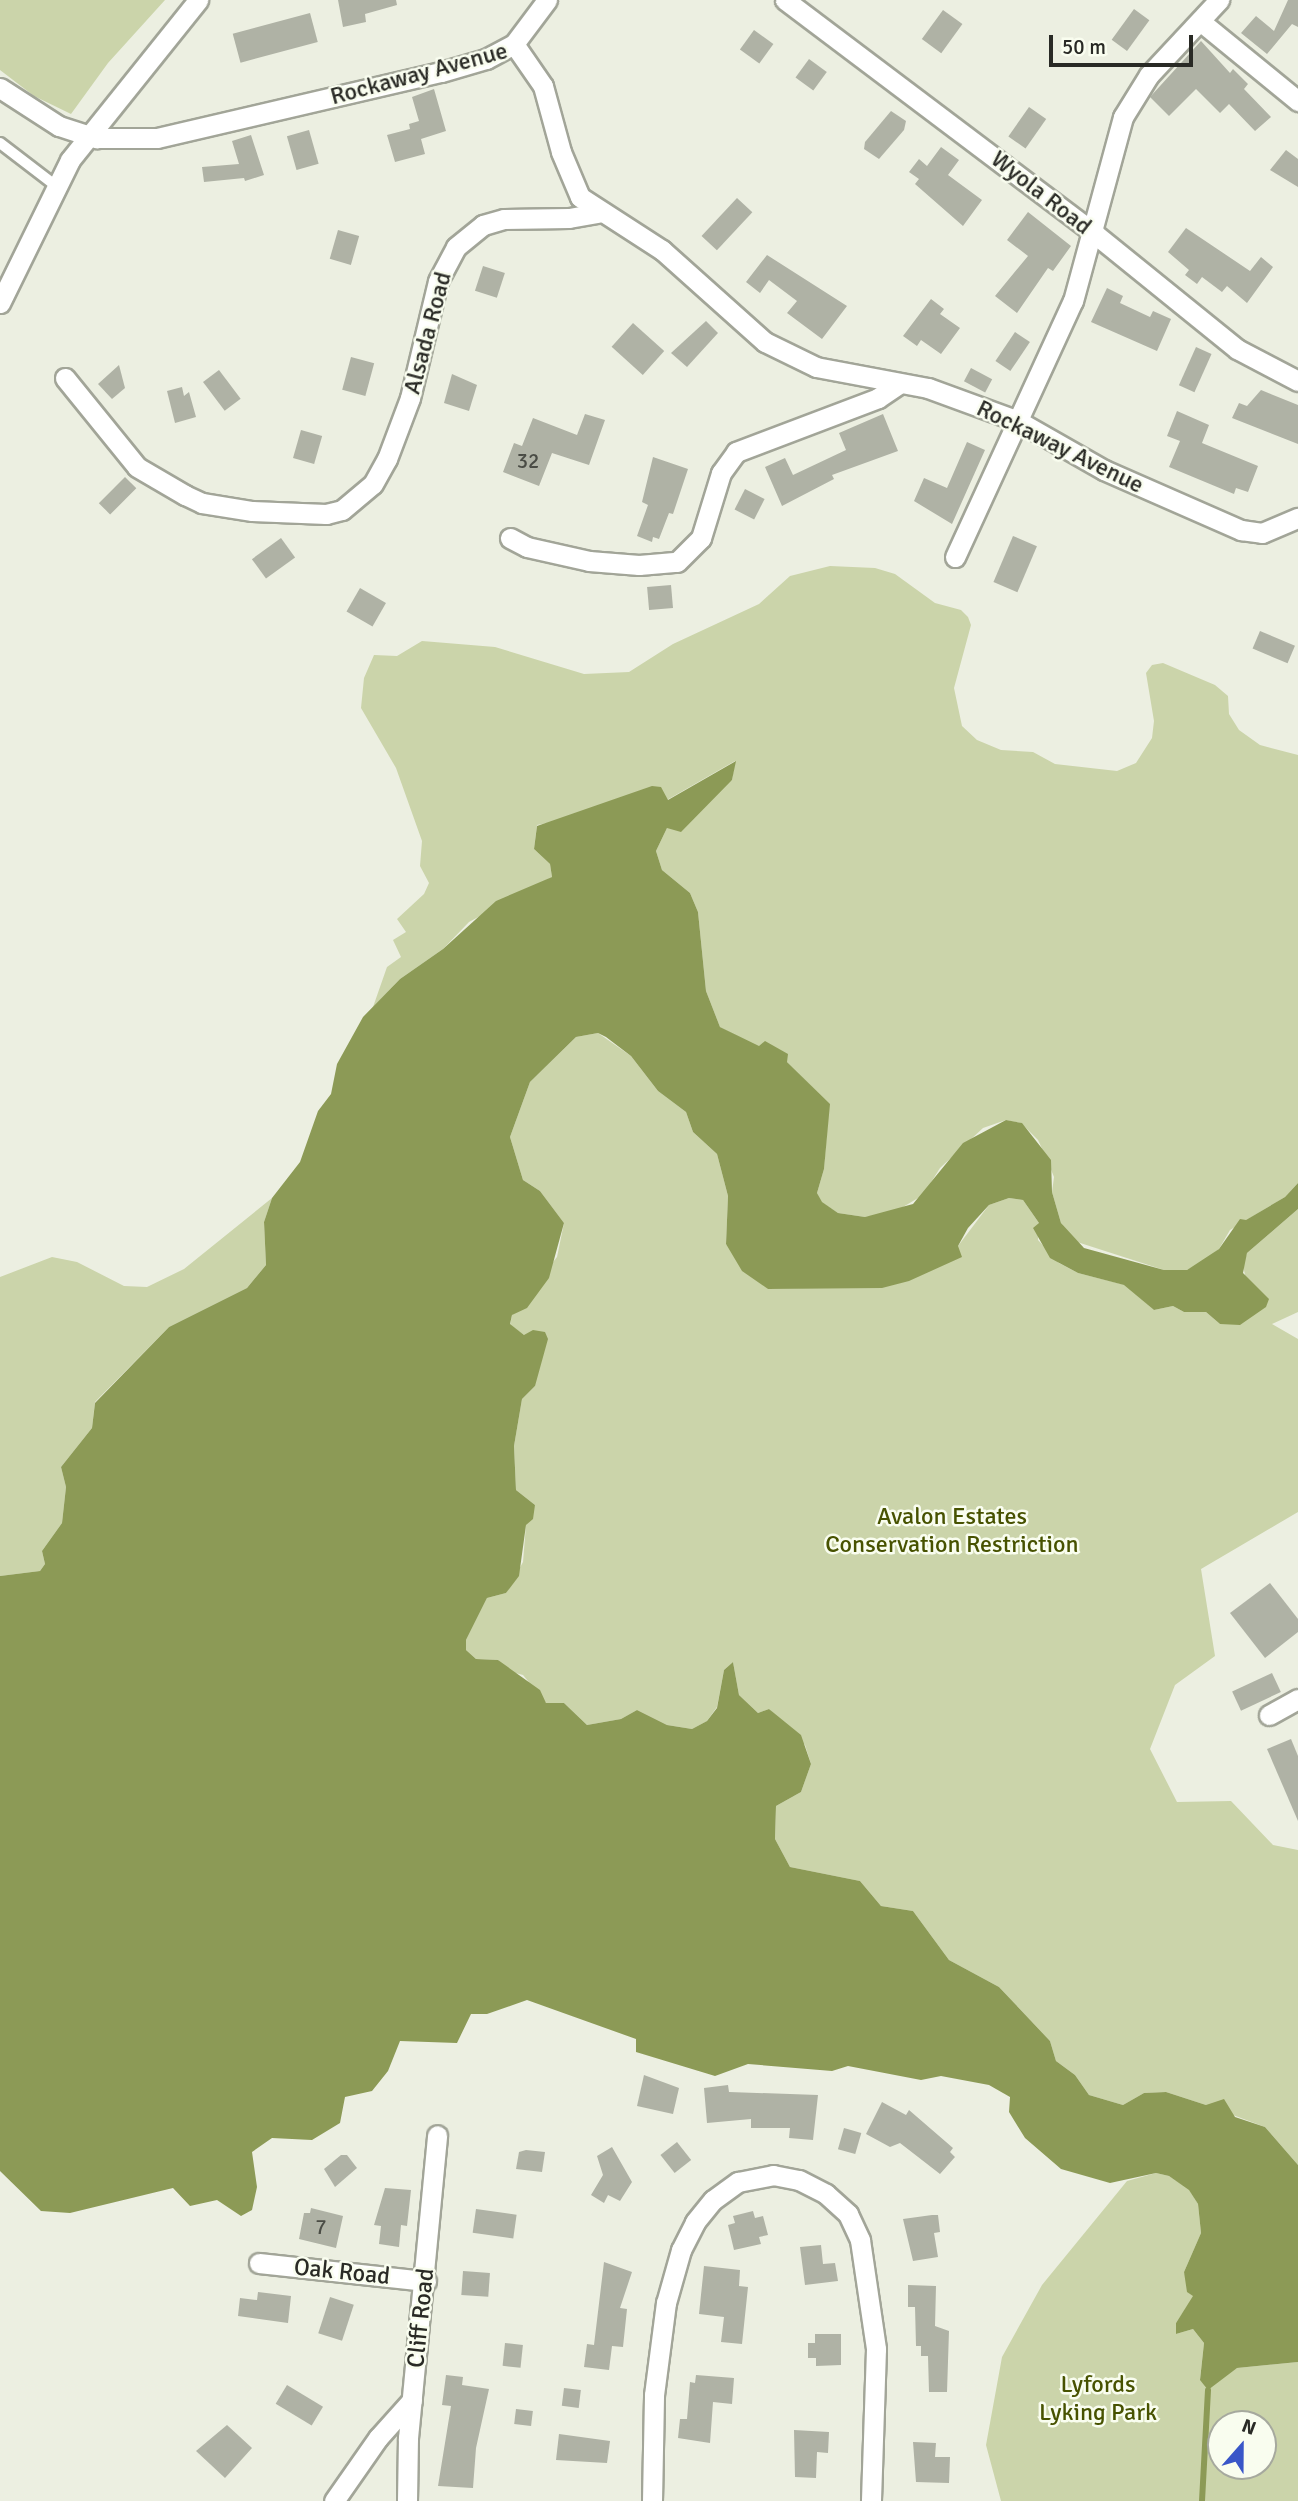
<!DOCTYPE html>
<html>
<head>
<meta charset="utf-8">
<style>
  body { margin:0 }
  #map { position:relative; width:1298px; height:2501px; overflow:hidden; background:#ecefe1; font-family:Signika,sans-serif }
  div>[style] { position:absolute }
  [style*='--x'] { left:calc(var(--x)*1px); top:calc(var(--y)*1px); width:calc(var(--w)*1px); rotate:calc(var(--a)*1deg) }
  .green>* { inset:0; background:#cbd4aa }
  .water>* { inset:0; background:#8c9a56 }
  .stream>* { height:6px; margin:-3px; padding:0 3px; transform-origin:3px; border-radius:3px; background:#8c9a56 }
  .building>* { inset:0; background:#afb2a5; transform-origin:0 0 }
  .roads { filter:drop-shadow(2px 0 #a2a598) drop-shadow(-2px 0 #a2a598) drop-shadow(0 2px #a2a598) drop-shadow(0 -2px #a2a598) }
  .lane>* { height:10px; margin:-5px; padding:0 5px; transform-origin:5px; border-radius:5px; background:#fff }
  .street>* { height:19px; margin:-9.5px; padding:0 9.5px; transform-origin:9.5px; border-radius:9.5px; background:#fff }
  span { translate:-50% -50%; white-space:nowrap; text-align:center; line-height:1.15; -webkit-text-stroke:5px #f9fdef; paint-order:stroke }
  .number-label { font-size:21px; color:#4a4c45 }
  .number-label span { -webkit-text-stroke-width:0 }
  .street-label { font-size:24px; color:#292a25 }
  .park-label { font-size:24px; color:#475200 }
  .north { position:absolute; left:1207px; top:2410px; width:70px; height:70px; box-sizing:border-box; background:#f9fdef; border:2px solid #a6a99e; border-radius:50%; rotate:21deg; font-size:19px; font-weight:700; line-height:28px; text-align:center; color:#292a25 }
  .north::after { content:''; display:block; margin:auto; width:24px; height:32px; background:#3956c8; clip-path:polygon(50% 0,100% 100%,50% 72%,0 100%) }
  .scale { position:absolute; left:1049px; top:35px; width:144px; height:32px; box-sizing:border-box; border:4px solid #292a25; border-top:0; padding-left:9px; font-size:21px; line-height:24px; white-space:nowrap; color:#292a25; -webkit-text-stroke:5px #f9fdef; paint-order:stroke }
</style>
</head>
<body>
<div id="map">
  <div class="green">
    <div style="clip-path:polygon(0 0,165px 0,108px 63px,71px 114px,34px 96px,0 70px)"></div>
    <div style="clip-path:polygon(830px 566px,875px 568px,895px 574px,935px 603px,961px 610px,968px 617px,971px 625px,954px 688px,962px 726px,977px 740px,1001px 750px,1033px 752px,1055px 764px,1117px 771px,1136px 763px,1152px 738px,1154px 721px,1146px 673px,1152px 665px,1163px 663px,1215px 685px,1228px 696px,1229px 714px,1239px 730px,1260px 745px,1298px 755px,1298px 1183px,1285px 1197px,1230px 1230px,1219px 1249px,1203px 1262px,1187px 1270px,1164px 1270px,1074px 1241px,1061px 1223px,1052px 1192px,1054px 1177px,1046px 1157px,1038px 1140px,1021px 1123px,1006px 1120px,983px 1128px,940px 1168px,923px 1195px,893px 1213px,865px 1217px,838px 1213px,821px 1202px,817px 1193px,824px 1169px,829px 1104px,787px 1062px,720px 1027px,706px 991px,698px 912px,690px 893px,662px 870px,656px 851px,667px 828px,732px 780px,735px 761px,667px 800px,537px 825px,534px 849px,550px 864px,552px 877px,469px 922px,443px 949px,400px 979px,373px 1007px,387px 967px,401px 957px,393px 940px,406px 932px,397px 919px,424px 894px,429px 883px,420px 866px,422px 841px,396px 768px,361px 708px,364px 678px,374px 655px,397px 656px,422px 641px,495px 647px,584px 674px,629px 672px,673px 644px,759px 604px,790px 576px)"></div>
    <div style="clip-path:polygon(598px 1033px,631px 1056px,658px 1091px,686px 1112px,693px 1132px,717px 1154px,728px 1196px,726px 1244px,768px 1289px,839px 1287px,958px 1246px,989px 1205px,1009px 1198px,1023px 1200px,1039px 1223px,1038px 1240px,1059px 1263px,1078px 1273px,1125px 1285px,1154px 1310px,1173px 1306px,1184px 1312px,1206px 1312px,1220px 1324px,1246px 1280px,1243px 1265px,1247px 1253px,1298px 1209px,1298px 1312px,1272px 1324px,1298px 1339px,1298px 1512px,1201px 1569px,1215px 1656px,1175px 1685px,1150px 1749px,1177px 1802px,1231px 1801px,1273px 1845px,1298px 1850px,1298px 2165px,1265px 2127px,1206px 2105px,1166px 2092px,1144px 2093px,1123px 2105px,1089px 2095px,1075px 2075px,1056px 2061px,1050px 2041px,999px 1987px,949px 1960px,913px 1911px,881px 1906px,860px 1881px,790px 1867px,775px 1839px,776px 1806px,801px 1792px,811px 1764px,805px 1745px,769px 1709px,758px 1713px,739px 1695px,733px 1662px,724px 1670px,717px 1707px,707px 1721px,692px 1729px,667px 1725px,637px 1710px,621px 1719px,587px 1725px,564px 1703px,546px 1703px,523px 1675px,508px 1671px,498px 1660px,476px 1659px,466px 1650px,466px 1640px,487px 1598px,506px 1593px,523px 1562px,526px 1525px,535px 1505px,516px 1490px,514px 1446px,522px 1399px,535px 1386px,524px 1335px,510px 1325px,512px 1315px,557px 1257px,564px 1223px,540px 1191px,523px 1180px,510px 1137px,530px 1082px,576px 1037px)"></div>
    <div style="clip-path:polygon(272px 1198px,264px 1222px,266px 1265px,247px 1288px,169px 1327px,95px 1402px,92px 1428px,61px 1467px,66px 1487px,62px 1523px,42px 1551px,45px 1564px,40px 1571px,0 1576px,0 1277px,52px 1257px,77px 1262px,124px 1286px,147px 1287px,184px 1269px)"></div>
    <div style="clip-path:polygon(evenodd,1156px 2173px,1169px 2176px,1189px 2189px,1198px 2204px,1201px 2233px,1184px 2272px,1194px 2296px,1176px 2323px,1176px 2334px,1193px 2329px,1204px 2343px,1200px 2379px,1237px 2368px,1298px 2362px,1298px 2501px,1001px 2501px,986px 2445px,1002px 2357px,1042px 2285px,1127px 2181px,1156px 2173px,1221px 2424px,1263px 2424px,1263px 2466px,1221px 2466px,1221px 2424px)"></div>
  </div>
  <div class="water">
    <div style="clip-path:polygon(736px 761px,732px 780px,681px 832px,667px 828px,656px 851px,662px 870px,690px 893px,698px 912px,706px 991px,720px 1027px,759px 1046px,765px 1041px,788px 1054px,787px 1062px,830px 1104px,824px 1169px,817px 1193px,822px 1202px,838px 1213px,865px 1217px,913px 1204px,963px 1143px,1006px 1120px,1022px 1123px,1051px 1160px,1052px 1192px,1061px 1223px,1084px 1248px,1164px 1270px,1187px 1270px,1219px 1249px,1240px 1219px,1246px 1220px,1285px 1197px,1298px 1183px,1298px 1209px,1247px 1253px,1243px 1273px,1269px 1299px,1266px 1307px,1240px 1325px,1220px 1324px,1206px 1312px,1184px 1312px,1173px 1306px,1154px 1310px,1124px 1285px,1078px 1273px,1050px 1258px,1033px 1228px,1039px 1223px,1023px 1200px,1009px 1198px,989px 1205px,968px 1228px,958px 1246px,962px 1257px,909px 1281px,882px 1288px,768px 1289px,742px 1271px,726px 1244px,728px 1196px,717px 1154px,693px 1132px,686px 1112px,658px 1091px,631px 1056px,606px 1037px,598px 1033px,576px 1037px,530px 1082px,510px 1137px,523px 1180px,540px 1191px,564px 1223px,549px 1278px,527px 1308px,512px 1315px,510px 1324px,524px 1335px,533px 1330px,545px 1332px,548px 1339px,535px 1386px,522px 1399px,514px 1446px,516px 1490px,535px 1505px,533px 1519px,526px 1525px,519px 1576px,506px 1593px,487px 1598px,466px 1640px,466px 1650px,476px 1659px,498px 1660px,540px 1690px,546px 1703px,564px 1703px,587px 1725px,621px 1719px,637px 1710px,667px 1725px,692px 1729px,707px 1721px,717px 1708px,724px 1670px,733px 1662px,739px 1695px,758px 1713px,769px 1709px,801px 1735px,811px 1764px,801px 1792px,776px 1806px,775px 1839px,790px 1867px,860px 1881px,881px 1906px,913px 1911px,949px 1960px,999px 1987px,1050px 2041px,1056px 2061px,1075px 2075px,1089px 2095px,1123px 2105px,1144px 2093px,1166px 2092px,1206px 2105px,1224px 2099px,1235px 2117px,1265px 2127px,1298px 2165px,1298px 2362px,1237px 2368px,1208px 2390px,1200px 2380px,1204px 2343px,1193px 2329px,1176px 2334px,1176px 2323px,1193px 2296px,1187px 2292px,1184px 2272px,1201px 2233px,1198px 2204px,1189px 2190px,1169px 2176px,1156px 2173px,1110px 2183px,1061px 2169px,1025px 2138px,1009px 2112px,1010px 2097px,989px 2085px,941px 2076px,921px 2080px,848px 2066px,832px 2071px,748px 2064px,715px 2076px,636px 2052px,636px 2039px,527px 2000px,487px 2014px,471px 2014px,457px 2043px,400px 2041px,388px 2071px,372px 2091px,345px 2097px,340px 2123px,312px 2140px,272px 2138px,252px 2152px,257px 2187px,252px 2210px,241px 2216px,217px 2200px,190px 2206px,173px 2188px,70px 2213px,41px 2211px,0 2171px,0 1576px,40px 1571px,45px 1564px,42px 1551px,62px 1523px,66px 1487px,61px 1467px,92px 1428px,95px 1403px,169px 1327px,247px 1288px,266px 1265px,264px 1222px,272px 1198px,300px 1162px,318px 1111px,331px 1094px,337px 1064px,363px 1017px,400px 979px,443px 949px,496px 901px,552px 877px,550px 864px,534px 849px,537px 826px,652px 786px,661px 787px,668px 800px)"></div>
  </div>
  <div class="stream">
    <div style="--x:1202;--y:2501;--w:111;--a:-86.9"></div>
  </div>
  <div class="building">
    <div style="clip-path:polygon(338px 0,396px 0,397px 5px,365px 14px,366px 22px,343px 27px)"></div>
    <div style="clip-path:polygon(1288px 0,1298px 0,1298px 27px,1292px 24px,1267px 54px,1241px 33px,1256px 16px,1274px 31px)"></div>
    <div style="left:1134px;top:9px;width:19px;height:38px;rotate:36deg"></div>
    <div style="left:943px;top:10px;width:24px;height:36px;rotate:36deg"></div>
    <div style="left:310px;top:13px;width:30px;height:80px;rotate:75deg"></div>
    <div style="left:754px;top:30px;width:24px;height:24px;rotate:36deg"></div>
    <div style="clip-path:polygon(1201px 41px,1230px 73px,1233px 69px,1248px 84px,1244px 89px,1271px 117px,1255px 131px,1229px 104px,1220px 113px,1196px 89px,1169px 116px,1150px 97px)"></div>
    <div style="left:809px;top:59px;width:22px;height:23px;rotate:36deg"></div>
    <div style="clip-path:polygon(434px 89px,446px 131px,421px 139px,425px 154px,395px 162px,387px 135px,410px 129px,409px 124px,419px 121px,412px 97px)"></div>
    <div style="left:1029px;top:107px;width:21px;height:36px;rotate:35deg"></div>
    <div style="clip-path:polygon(891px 111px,906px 121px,904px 130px,879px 159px,864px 149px,865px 142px)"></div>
    <div style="left:309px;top:130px;width:35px;height:23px;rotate:74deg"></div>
    <div style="clip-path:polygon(251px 135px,264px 175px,245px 181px,244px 178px,204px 182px,202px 167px,239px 164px,232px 141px)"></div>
    <div style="clip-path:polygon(941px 147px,959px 160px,948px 175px,982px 200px,963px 226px,915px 184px,919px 179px,909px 172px,919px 159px,927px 166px)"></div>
    <div style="clip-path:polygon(1286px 150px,1298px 159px,1298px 187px,1270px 170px)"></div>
    <div style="left:737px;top:198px;width:21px;height:52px;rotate:43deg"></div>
    <div style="clip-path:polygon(1028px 212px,1071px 246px,1053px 271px,1048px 268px,1017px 313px,995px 296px,1028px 256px,1007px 240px)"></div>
    <div style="clip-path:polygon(1186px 228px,1250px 271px,1261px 257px,1273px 267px,1247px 303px,1227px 286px,1222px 292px,1202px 277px,1197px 284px,1185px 275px,1189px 270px,1168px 252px)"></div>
    <div style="left:338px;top:230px;width:22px;height:30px;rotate:16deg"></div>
    <div style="clip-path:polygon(767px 255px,847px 306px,822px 339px,787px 313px,797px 301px,769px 280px,760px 293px,746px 282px)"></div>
    <div style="left:483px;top:266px;width:23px;height:26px;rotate:18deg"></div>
    <div style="clip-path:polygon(1107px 288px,1123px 296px,1120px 303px,1150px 317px,1153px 311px,1171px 319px,1157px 351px,1091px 322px)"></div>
    <div style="clip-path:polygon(931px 299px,944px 309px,940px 314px,960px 328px,941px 354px,921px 340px,917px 346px,903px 336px)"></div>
    <div style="clip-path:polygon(706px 321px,718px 333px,687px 367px,671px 353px)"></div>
    <div style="left:633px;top:323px;width:42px;height:32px;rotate:42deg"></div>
    <div style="left:1015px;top:332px;width:18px;height:35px;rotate:34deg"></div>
    <div style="left:1196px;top:347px;width:17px;height:42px;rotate:24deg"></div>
    <div style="left:351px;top:357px;width:24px;height:34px;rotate:15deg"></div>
    <div style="clip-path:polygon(119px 365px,125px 388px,112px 399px,98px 384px)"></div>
    <div style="left:971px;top:368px;width:24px;height:15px;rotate:28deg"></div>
    <div style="left:219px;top:370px;width:36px;height:20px;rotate:53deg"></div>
    <div style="clip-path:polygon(452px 374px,477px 385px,469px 411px,444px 403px)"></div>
    <div style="clip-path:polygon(182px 387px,184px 396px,189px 392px,196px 417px,175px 423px,167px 391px)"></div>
    <div style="clip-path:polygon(1261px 390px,1298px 405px,1298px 444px,1232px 418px,1239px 403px,1247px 406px)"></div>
    <div style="clip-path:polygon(1177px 411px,1209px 425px,1202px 443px,1258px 466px,1248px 492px,1236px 488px,1234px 494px,1169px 467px,1180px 441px,1167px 436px)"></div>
    <div style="clip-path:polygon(585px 414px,605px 420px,589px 465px,552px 453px,539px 486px,503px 472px,514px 443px,522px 446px,533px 418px,577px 435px)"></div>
    <div style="clip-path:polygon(883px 414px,898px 451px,832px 475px,834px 479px,782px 506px,765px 467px,785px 458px,793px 475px,846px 450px,839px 433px)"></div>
    <div style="left:301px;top:430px;width:22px;height:29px;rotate:16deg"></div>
    <div style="clip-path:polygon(967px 442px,985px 450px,952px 524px,914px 501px,924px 478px,947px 488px)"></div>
    <div style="clip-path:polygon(653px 457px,688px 469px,673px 514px,669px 513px,659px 539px,653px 537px,652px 542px,637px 536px,648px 505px,642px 502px)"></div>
    <div style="left:125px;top:477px;width:16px;height:37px;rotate:45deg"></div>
    <div style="left:745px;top:489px;width:22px;height:23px;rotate:27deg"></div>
    <div style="left:1013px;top:536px;width:26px;height:50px;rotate:23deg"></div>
    <div style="left:281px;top:538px;width:24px;height:36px;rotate:54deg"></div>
    <div style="left:671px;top:585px;width:23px;height:24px;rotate:85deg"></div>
    <div style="left:360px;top:588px;width:30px;height:27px;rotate:30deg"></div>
    <div style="left:1260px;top:631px;width:38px;height:19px;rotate:23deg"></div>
    <div style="clip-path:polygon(1270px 1583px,1298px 1619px,1298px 1632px,1265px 1658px,1230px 1613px)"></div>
    <div style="left:1272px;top:1673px;width:21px;height:44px;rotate:65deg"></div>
    <div style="clip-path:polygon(1291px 1739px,1298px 1756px,1298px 1821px,1267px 1749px)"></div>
    <div style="clip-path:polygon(644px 2075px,679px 2088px,673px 2114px,637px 2106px)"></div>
    <div style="clip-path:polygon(728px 2085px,729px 2092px,818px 2095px,813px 2140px,789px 2138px,790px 2128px,751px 2128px,751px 2119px,707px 2123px,704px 2088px)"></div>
    <div style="clip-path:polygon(882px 2102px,906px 2115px,909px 2110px,953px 2148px,950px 2152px,955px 2157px,940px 2174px,900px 2143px,890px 2147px,866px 2134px)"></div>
    <div style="left:844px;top:2128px;width:18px;height:22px;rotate:16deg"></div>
    <div style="left:677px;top:2142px;width:23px;height:21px;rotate:52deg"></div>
    <div style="clip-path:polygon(612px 2147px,632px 2182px,620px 2201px,608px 2195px,604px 2203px,591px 2195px,603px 2175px,597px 2156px)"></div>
    <div style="clip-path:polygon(526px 2150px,545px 2152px,542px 2172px,516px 2169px,519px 2152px)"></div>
    <div style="clip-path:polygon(341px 2155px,347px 2155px,357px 2168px,335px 2187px,324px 2169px)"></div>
    <div style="clip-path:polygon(385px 2188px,411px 2190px,407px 2226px,401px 2225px,399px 2247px,379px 2244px,381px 2226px,374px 2225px)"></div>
    <div style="clip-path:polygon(311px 2208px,343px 2216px,336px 2248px,299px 2239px,304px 2213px,310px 2213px)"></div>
    <div style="left:476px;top:2209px;width:41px;height:24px;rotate:8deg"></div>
    <div style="clip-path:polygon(753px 2211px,755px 2218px,763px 2216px,768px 2235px,759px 2237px,761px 2244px,734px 2250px,728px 2225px,735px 2223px,733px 2216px)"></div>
    <div style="clip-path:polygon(932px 2215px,938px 2215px,940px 2232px,934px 2233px,938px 2257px,913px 2261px,903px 2219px)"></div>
    <div style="clip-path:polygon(821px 2245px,823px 2264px,835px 2263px,838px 2281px,805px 2285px,800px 2247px)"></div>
    <div style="clip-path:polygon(604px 2262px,632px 2272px,620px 2308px,627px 2309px,623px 2347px,612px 2346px,609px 2370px,584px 2367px,587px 2344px,594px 2345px)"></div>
    <div style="clip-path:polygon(704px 2266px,740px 2270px,739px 2286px,748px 2287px,742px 2344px,721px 2342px,724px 2317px,699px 2314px)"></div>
    <div style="left:463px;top:2271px;width:27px;height:24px;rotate:4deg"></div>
    <div style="clip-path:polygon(908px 2285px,936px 2286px,935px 2326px,949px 2331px,947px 2392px,929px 2392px,928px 2356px,921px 2356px,921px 2346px,916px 2346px,915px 2307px,908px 2307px)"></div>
    <div style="clip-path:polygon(258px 2292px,291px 2296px,288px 2323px,238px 2316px,240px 2298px,257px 2300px)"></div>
    <div style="left:330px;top:2297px;width:25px;height:38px;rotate:18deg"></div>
    <div style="clip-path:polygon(815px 2334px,841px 2334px,841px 2365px,816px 2366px,816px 2358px,808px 2358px,808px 2343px,815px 2343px)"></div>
    <div style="left:505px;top:2343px;width:18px;height:23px;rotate:6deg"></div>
    <div style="clip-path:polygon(446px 2375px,463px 2377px,462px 2385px,489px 2389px,476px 2448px,473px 2488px,438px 2486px,451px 2406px,442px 2405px)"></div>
    <div style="clip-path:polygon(696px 2375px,734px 2378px,732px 2404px,713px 2402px,710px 2443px,678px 2438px,680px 2419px,687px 2419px,690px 2382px,695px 2383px)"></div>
    <div style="left:287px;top:2385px;width:42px;height:22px;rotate:31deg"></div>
    <div style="left:564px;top:2388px;width:17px;height:18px;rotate:7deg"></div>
    <div style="left:516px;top:2409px;width:17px;height:15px;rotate:7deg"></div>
    <div style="clip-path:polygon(227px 2425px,252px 2448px,225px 2478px,196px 2451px)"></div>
    <div style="clip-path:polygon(794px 2430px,829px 2432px,828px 2453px,817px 2452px,816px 2478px,795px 2477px)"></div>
    <div style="clip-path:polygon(559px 2434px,610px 2441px,607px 2463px,556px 2460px)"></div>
    <div style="clip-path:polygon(913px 2442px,936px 2443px,935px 2457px,950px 2457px,949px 2483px,916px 2482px)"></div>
  </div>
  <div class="roads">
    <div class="lane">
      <div style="--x:0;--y:143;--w:69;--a:37.4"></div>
    </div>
    <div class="street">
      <div style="--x:785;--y:0;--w:388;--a:37"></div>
      <div style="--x:1095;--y:234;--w:183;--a:39"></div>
      <div style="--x:1237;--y:349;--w:69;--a:27.7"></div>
      <div style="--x:1200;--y:21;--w:127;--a:39.2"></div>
      <div style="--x:514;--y:44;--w:55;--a:-53.1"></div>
      <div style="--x:0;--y:88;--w:70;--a:32.8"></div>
      <div style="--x:59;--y:126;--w:40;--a:18"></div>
      <div style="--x:97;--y:138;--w:60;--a:0"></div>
      <div style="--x:157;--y:138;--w:292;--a:-13.1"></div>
      <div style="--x:441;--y:72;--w:47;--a:-16.1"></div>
      <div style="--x:486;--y:59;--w:32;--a:-28"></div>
      <div style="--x:514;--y:44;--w:51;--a:55.4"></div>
      <div style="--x:543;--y:86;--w:68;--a:74.7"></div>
      <div style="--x:561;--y:152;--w:49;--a:67.1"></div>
      <div style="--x:580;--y:197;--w:98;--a:32.9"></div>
      <div style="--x:662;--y:250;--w:138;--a:41.8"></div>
      <div style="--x:765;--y:342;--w:57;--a:26.1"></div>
      <div style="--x:816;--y:367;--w:114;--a:10.6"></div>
      <div style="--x:928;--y:388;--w:96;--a:20.1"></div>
      <div style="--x:1018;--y:421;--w:99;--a:29.7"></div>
      <div style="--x:1104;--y:470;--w:150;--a:23.7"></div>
      <div style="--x:1241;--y:530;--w:21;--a:8"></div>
      <div style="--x:1262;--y:533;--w:39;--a:-23"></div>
      <div style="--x:0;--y:303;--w:159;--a:-63.9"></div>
      <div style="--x:70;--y:160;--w:205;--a:-51.3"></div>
      <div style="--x:65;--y:378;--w:114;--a:51"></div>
      <div style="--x:137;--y:467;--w:56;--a:30.3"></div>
      <div style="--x:185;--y:495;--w:19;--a:25"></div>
      <div style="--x:202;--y:503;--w:51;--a:9.1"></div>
      <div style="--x:252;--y:511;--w:74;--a:2.3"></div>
      <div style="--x:326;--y:514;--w:16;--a:-14"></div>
      <div style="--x:342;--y:510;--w:40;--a:-40"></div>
      <div style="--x:373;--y:484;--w:29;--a:-61"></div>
      <div style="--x:387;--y:459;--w:65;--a:-69.3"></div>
      <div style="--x:410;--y:398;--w:120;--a:-76.5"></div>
      <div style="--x:438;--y:281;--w:38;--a:-62"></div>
      <div style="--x:456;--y:247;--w:35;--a:-39"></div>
      <div style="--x:483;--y:225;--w:22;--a:-16"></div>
      <div style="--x:504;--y:219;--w:65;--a:-0.9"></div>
      <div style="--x:569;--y:218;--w:29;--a:-10"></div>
      <div style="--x:510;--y:538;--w:19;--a:28"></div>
      <div style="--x:527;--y:547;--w:64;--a:12.7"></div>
      <div style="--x:589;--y:561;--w:50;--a:4.6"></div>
      <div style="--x:639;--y:565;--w:38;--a:-5"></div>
      <div style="--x:677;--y:562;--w:34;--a:-45"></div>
      <div style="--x:701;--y:538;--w:68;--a:-72.9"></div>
      <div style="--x:721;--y:473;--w:26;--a:-54"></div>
      <div style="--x:736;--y:452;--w:152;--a:-20.8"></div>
      <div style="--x:878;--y:398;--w:25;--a:-34"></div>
      <div style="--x:955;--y:557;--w:282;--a:-65.3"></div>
      <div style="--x:1073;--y:301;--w:191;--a:-74.8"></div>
      <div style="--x:1123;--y:117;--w:49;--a:-58.2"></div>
      <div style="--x:1149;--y:75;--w:103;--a:-47"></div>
      <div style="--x:1269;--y:1715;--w:33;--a:-29"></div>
      <div style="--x:259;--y:2263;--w:168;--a:6.2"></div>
      <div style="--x:334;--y:2501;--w:77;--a:-55.1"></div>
      <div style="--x:378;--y:2438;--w:51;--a:-48.2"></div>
      <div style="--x:407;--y:2501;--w:63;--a:-89.1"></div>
      <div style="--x:408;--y:2438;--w:304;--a:-84.5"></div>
      <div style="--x:652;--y:2501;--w:106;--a:-88.9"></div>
      <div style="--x:654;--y:2395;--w:93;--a:-82.6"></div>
      <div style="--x:666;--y:2303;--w:55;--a:-74.2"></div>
      <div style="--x:681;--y:2250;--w:31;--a:-63"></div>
      <div style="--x:695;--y:2222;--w:28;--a:-51"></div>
      <div style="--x:713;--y:2200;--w:31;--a:-36"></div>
      <div style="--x:738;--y:2182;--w:36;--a:-11"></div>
      <div style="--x:773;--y:2175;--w:26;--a:11"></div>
      <div style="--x:799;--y:2180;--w:30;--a:27"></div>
      <div style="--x:826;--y:2194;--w:30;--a:42"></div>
      <div style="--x:848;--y:2214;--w:29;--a:65"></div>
      <div style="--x:860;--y:2240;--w:110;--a:81.6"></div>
      <div style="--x:876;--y:2349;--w:152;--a:91.9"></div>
    </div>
  </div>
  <div class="number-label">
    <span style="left:528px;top:461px">32</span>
    <span style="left:321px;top:2227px">7</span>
  </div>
  <div class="street-label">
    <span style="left:419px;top:74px;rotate:-15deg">Rockaway Avenue</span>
    <span style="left:1041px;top:193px;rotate:38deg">Wyola Road</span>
    <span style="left:428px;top:333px;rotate:-75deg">Alsada Road</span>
    <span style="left:1060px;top:447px;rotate:26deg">Rockaway Avenue</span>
    <span style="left:342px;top:2272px;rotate:6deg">Oak Road</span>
    <span style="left:421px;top:2318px;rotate:-84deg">Cliff Road</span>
  </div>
  <div class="park-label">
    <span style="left:952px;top:1531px">Avalon Estates<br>Conservation Restriction</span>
    <span style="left:1098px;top:2399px">Lyfords<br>Lyking Park</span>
  </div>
  <div class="north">N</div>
  <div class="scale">50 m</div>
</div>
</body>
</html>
